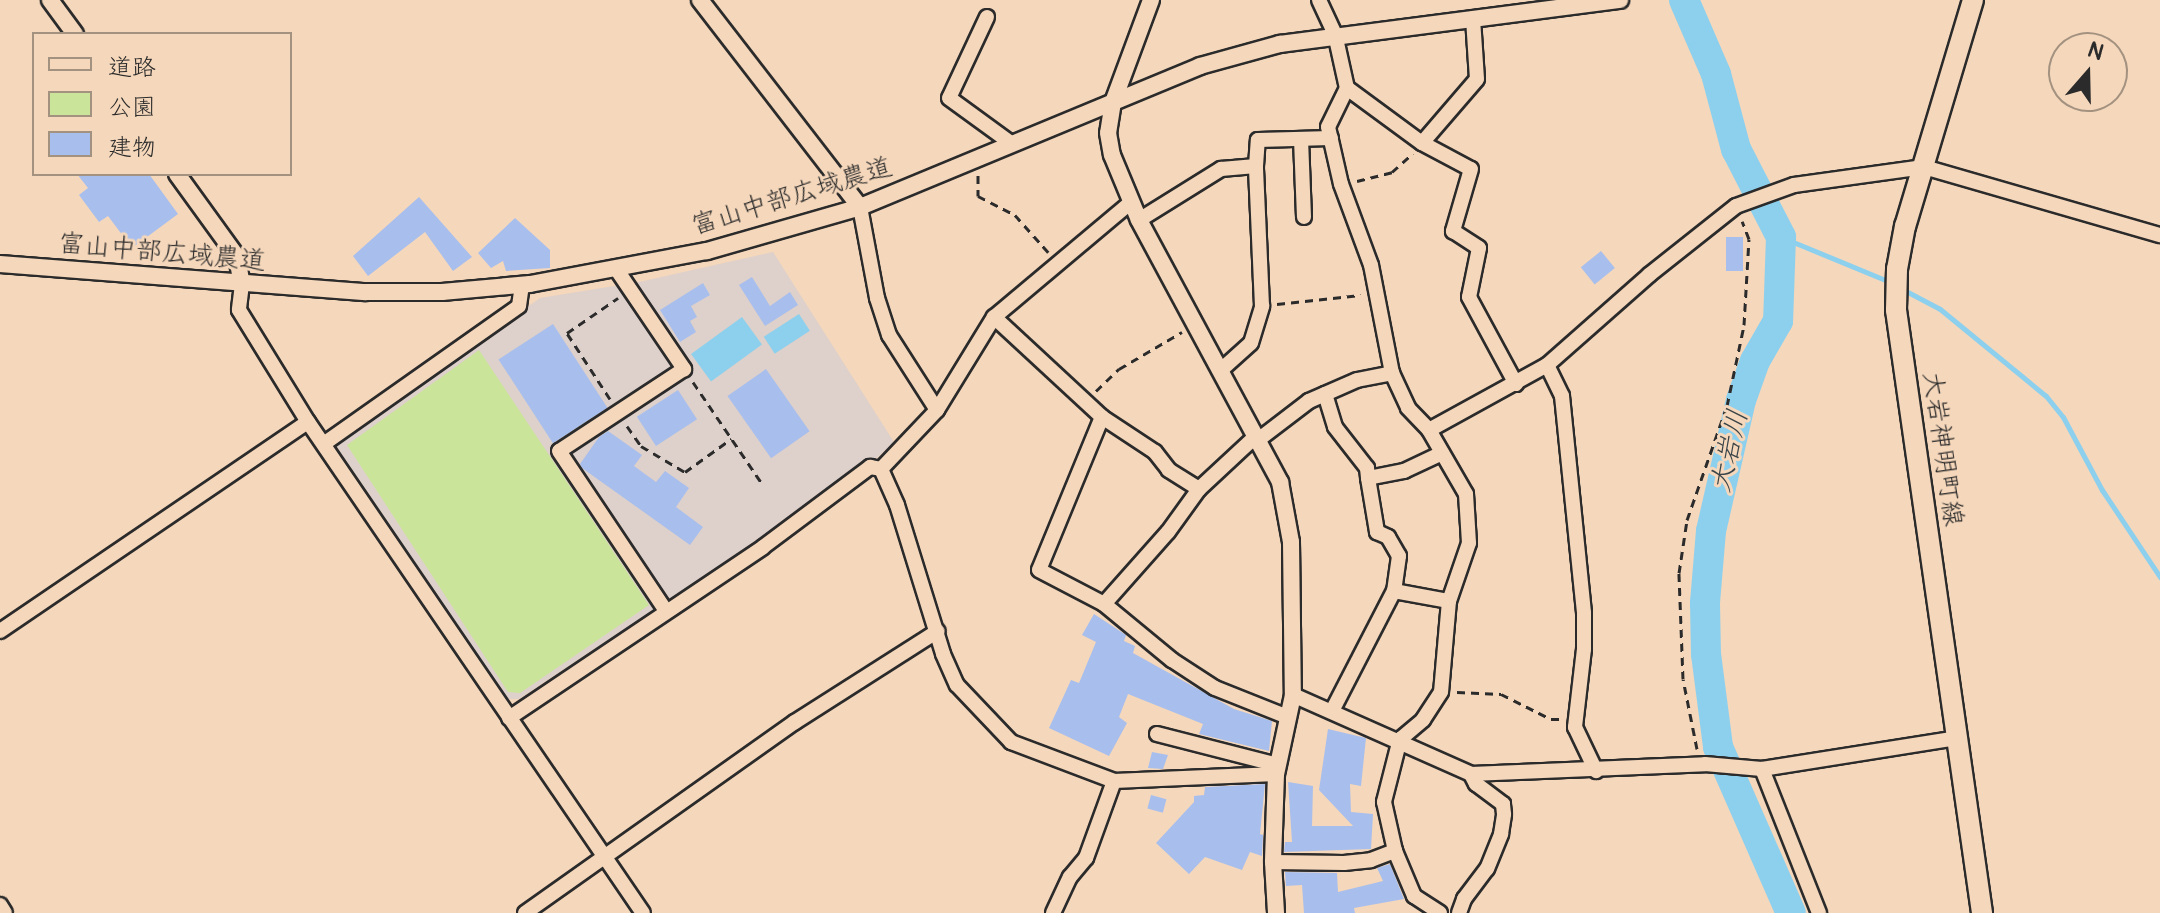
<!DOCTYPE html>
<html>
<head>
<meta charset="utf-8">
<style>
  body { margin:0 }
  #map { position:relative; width:2160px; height:913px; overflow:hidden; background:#f5d7bb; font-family:Pangolin,"Klee One",sans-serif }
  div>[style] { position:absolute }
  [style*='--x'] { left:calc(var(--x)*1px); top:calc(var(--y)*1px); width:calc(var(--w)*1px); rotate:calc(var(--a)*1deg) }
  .built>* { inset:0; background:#ded0ca }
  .green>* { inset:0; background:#cae49a }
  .water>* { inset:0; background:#8dd0ee; transform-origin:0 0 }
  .stream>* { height:5px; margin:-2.5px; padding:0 2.5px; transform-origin:2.5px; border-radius:2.5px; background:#8dd0ee }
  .river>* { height:30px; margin:-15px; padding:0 15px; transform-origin:15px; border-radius:15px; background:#8dd0ee }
  .building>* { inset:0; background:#a8bfed; transform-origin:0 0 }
  .path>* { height:3px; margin-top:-1.5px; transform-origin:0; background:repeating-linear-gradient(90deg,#2b2b2b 0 8px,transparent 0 14px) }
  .roads { filter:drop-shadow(2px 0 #2b2b2b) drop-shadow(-2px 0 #2b2b2b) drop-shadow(0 2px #2b2b2b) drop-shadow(0 -2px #2b2b2b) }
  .minor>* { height:14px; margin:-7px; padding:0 7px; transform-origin:7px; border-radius:7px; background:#f5d7bb }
  .tertiary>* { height:16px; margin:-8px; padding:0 8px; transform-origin:8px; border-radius:8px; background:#f5d7bb }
  .secondary>* { height:20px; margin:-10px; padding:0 10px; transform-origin:10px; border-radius:10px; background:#f5d7bb }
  span { translate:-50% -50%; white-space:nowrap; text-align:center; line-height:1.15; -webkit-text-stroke:6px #f5d7bb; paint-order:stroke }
  .street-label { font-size:26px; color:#2b2b2b }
  .water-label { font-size:28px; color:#3a4448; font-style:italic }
  .legend { position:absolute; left:32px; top:32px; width:260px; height:144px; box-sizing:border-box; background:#f5d7bb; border:2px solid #a49281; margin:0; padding:10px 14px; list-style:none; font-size:24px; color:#2b2b2b }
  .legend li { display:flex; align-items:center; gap:16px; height:40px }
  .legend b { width:40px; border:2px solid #a49281 }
  .north { position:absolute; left:2048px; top:32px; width:80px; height:80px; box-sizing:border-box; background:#f5d7bb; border:2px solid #a49281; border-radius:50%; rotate:20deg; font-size:22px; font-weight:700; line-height:32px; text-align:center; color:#2b2b2b }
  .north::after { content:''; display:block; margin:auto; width:28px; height:36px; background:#2b2b2b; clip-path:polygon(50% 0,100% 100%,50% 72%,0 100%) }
</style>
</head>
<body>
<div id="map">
  <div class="built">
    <div style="clip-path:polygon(773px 252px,894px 442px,864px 470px,519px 699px,507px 699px,335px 444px,540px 298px,639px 282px)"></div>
  </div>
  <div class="green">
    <div style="clip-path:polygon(479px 350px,649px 605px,520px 693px,508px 692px,347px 445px)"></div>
  </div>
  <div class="water">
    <div style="left:799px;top:314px;width:20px;height:42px;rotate:57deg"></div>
    <div style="left:742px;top:317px;width:34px;height:63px;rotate:54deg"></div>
  </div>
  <div class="stream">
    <div style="--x:1781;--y:237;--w:118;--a:22.4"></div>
    <div style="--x:1902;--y:289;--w:43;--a:27.8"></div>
    <div style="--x:1940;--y:309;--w:137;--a:39.4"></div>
    <div style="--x:2046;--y:396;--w:27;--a:51"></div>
    <div style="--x:2063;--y:417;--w:83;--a:61.9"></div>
    <div style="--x:2102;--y:490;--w:105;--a:56.3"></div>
  </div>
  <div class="river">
    <div style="--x:1684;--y:0;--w:81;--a:66.6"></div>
    <div style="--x:1716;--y:74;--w:78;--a:75.1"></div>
    <div style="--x:1736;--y:149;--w:99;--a:62.9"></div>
    <div style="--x:1781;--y:237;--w:84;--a:92"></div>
    <div style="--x:1778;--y:321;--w:46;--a:119.9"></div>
    <div style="--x:1755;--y:361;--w:41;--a:109.7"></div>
    <div style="--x:1741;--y:400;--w:134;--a:102.9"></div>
    <div style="--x:1711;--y:531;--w:72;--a:94.8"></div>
    <div style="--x:1705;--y:603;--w:51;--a:88.9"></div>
    <div style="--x:1706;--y:654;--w:94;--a:82.6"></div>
    <div style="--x:1718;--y:747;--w:181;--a:66.3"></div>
  </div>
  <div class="building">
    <div style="clip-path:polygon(77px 174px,149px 174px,178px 214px,132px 248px,108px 216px,99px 222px,79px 195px,88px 188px)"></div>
    <div style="clip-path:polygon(419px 197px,472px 257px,453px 271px,425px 232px,368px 276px,353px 256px)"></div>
    <div style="clip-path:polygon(515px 218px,550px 250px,550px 268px,506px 271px,503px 261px,491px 268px,478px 253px)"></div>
    <div style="left:1726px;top:237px;width:17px;height:34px"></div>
    <div style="left:1601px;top:251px;width:22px;height:26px;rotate:51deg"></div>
    <div style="clip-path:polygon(752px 277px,770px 306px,790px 292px,798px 305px,765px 326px,739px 285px)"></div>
    <div style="clip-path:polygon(703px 283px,710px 295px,691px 306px,697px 317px,690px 321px,696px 332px,680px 342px,660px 310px)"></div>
    <div style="left:553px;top:324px;width:100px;height:65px;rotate:57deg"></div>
    <div style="left:766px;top:369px;width:76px;height:47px;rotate:55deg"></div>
    <div style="left:678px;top:390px;width:35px;height:49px;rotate:57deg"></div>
    <div style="clip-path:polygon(608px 431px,642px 455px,634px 466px,656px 482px,665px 471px,689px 488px,676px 507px,703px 527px,690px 545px,582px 468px,580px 464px,599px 437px)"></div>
    <div style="clip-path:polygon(1094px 614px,1126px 635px,1124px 641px,1135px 646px,1133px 653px,1234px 709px,1272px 721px,1269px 751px,1199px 734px,1203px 724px,1128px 694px,1119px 717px,1127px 723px,1109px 756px,1049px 728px,1071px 680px,1079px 683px,1096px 642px,1082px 635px)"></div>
    <div style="clip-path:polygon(1328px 729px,1366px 738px,1361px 786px,1350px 784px,1351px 812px,1373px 814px,1371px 849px,1284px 852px,1285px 842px,1292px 842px,1288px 782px,1313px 786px,1312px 826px,1353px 826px,1319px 790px)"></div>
    <div style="clip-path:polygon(1152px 752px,1168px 755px,1163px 769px,1148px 768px)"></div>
    <div style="clip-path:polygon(1265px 784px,1260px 834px,1263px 835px,1262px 856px,1250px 852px,1242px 870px,1205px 857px,1189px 874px,1156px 843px,1194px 802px,1194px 796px,1204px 795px,1205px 787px)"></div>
    <div style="left:1151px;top:795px;width:16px;height:14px;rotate:15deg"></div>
    <div style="clip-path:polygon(1390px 864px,1404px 899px,1354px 908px,1355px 913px,1304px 913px,1302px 885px,1286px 886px,1285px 872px,1337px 873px,1338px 892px,1383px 881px,1377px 868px)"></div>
  </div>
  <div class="path">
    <div style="--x:978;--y:175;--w:21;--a:90"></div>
    <div style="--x:978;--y:196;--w:42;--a:27.2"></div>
    <div style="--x:1015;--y:215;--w:50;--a:48.3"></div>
    <div style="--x:1357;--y:181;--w:36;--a:-14"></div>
    <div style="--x:1392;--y:172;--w:28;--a:-42"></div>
    <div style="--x:1277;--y:304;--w:84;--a:-6.1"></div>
    <div style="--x:693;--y:382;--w:121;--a:55.8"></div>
    <div style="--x:1096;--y:391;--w:32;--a:-44"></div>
    <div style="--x:1119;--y:369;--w:73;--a:-30.4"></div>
    <div style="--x:610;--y:399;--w:79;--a:-123.1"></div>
    <div style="--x:567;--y:333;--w:62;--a:-34.5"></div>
    <div style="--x:627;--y:426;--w:24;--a:55"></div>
    <div style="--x:641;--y:446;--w:51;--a:30.6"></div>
    <div style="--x:685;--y:472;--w:57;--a:-35.7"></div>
    <div style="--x:1457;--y:692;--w:44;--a:2.6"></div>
    <div style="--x:1501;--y:694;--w:56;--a:26.6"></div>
    <div style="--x:1551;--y:719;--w:12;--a:0"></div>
    <div style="--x:1697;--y:749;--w:71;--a:-101.3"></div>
    <div style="--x:1683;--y:679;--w:106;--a:-92.2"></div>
    <div style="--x:1679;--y:573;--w:54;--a:-81.4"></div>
    <div style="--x:1687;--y:520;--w:121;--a:-70.7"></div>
    <div style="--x:1727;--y:406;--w:83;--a:-78.1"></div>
    <div style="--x:1744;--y:325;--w:86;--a:-86.7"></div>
    <div style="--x:1749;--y:239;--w:19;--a:-111"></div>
  </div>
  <div class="roads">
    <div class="minor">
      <div style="--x:1319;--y:0;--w:38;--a:65"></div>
      <div style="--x:1335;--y:34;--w:55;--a:77.5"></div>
      <div style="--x:1347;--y:88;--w:43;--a:116"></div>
      <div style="--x:1328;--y:127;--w:58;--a:77.2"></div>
      <div style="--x:1341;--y:184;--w:86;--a:69.7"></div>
      <div style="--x:1371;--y:265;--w:110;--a:79"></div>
      <div style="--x:1392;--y:373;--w:38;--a:65"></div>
      <div style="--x:1408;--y:408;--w:30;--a:46"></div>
      <div style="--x:1429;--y:430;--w:74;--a:60"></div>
      <div style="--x:1466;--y:494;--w:49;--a:86.5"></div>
      <div style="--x:1469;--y:543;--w:61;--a:109"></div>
      <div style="--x:1449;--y:601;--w:91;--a:95"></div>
      <div style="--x:1441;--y:692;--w:33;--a:123"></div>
      <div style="--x:1423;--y:720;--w:30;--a:140"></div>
      <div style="--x:1400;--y:739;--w:65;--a:104.3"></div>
      <div style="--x:1384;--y:802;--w:50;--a:77.3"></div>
      <div style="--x:1395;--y:851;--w:49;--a:67.1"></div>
      <div style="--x:1414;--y:896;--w:31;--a:33"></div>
      <div style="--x:987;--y:17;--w:89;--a:115.1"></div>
      <div style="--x:949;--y:98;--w:78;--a:36.1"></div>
      <div style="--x:1347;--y:88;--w:93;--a:36.3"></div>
      <div style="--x:1422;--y:143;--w:55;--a:28"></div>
      <div style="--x:1471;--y:169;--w:65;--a:106.2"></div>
      <div style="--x:1453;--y:231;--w:31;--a:33"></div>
      <div style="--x:1479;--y:248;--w:50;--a:101.5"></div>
      <div style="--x:1469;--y:297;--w:99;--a:61.6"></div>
      <div style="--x:1301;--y:139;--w:78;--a:87.8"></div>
      <div style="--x:1422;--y:143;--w:84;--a:-49.3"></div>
      <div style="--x:1477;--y:79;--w:61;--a:-93.8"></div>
      <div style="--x:1130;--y:203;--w:177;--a:140"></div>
      <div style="--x:994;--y:317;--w:109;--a:121.5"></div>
      <div style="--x:937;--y:410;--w:81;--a:133.5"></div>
      <div style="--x:881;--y:469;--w:39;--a:66"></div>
      <div style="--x:897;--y:505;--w:156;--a:72.8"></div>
      <div style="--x:943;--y:654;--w:34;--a:66"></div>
      <div style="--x:957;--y:685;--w:79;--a:46.5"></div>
      <div style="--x:1011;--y:742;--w:110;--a:20.7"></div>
      <div style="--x:1114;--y:781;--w:162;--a:-2.5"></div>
      <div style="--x:860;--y:207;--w:93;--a:79.4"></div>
      <div style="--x:877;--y:298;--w:39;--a:72"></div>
      <div style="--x:889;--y:335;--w:89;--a:57.4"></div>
      <div style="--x:1139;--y:220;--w:97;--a:-31.9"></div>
      <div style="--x:1221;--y:169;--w:35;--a:-5"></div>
      <div style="--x:1256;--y:166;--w:26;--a:-86"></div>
      <div style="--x:1258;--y:140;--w:73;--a:-1.6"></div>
      <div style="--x:617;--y:270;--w:120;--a:55.9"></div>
      <div style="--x:684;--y:369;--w:149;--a:146.7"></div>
      <div style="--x:559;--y:451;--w:192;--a:56.2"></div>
      <div style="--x:242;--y:284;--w:26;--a:97"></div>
      <div style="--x:239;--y:310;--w:132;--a:58.4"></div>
      <div style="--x:308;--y:422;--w:594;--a:55.7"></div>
      <div style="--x:994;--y:317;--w:147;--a:42.8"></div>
      <div style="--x:1547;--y:365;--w:34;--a:64"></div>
      <div style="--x:1562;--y:396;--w:218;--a:84.2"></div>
      <div style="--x:1584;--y:613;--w:36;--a:90"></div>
      <div style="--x:1584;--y:649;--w:79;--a:96.6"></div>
      <div style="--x:1575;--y:727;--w:49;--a:64.5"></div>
      <div style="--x:1221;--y:370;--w:40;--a:-42"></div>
      <div style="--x:1251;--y:343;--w:39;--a:-73"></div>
      <div style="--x:1262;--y:306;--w:140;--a:-92.5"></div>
      <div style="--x:1325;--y:394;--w:34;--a:73"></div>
      <div style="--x:1335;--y:427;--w:52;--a:52"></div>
      <div style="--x:1367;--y:468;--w:10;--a:84"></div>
      <div style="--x:1368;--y:478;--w:37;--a:-11"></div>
      <div style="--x:1404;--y:471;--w:42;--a:-25.3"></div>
      <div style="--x:1429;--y:430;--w:135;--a:-28.8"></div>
      <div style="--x:1547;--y:365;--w:136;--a:-41.4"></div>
      <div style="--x:1649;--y:275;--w:111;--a:-38.4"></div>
      <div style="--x:1736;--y:206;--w:62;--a:-19.9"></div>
      <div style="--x:1794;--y:185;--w:131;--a:-7.9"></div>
      <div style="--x:1924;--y:167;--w:246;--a:16.1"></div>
      <div style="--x:1258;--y:440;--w:64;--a:-37.4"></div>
      <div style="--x:1309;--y:401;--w:52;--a:-23.6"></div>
      <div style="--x:1357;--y:380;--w:36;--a:-11"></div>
      <div style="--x:325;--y:443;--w:237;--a:-35.2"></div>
      <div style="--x:519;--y:306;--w:21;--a:-82"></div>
      <div style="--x:1368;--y:478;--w:55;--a:80.5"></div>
      <div style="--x:1377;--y:532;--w:12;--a:24"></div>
      <div style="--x:1388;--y:537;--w:22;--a:60"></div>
      <div style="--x:1399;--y:556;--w:35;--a:98"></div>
      <div style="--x:1394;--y:591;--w:56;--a:10.3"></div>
      <div style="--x:1199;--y:489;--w:78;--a:-42.9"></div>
      <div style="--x:1104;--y:604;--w:96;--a:-48.4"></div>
      <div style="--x:1168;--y:532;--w:53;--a:-54.2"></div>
      <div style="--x:1199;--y:489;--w:36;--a:-148"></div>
      <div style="--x:1169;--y:470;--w:23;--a:-128"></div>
      <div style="--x:1155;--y:452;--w:64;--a:-146.6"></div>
      <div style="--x:1102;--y:417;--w:165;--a:112.4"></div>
      <div style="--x:1039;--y:570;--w:73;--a:27.6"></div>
      <div style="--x:1104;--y:604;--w:88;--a:39.5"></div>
      <div style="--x:1172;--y:660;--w:51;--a:33.1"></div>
      <div style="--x:1215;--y:688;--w:79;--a:21.7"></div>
      <div style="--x:0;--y:631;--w:372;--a:-34.2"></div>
      <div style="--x:1293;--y:695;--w:195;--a:23.9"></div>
      <div style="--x:1471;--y:774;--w:234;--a:-2.4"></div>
      <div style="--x:1705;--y:764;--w:57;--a:5"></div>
      <div style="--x:1762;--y:769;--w:197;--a:-9"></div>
      <div style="--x:1332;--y:711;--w:135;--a:-62.7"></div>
      <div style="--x:509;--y:718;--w:306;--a:-33.9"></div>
      <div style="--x:763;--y:547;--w:134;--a:-36.8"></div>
      <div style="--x:870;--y:467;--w:11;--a:10"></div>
      <div style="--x:1157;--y:734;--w:125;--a:14.4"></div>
      <div style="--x:1762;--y:769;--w:155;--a:68.4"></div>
      <div style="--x:1273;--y:862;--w:71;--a:0.8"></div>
      <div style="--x:1344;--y:863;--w:27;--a:-6"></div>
      <div style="--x:1371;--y:860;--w:26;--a:-21"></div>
      <div style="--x:0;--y:905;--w:9;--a:58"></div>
      <div style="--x:525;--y:913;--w:331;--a:-35.3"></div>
      <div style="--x:795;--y:722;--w:169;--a:-32.5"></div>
      <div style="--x:1053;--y:913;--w:40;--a:-65"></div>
      <div style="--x:1070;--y:877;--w:25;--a:-50"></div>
      <div style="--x:1086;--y:858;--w:82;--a:-70"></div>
      <div style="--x:1459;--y:913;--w:15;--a:-70"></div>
      <div style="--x:1464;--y:899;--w:38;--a:-53"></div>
      <div style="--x:1487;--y:869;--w:38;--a:-68"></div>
      <div style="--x:1501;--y:834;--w:20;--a:-81"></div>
      <div style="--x:1504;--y:814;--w:10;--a:-96"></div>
      <div style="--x:1503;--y:804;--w:34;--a:-143"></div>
      <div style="--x:1476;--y:784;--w:11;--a:-117"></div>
    </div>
    <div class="tertiary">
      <div style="--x:50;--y:0;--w:42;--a:53.7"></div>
      <div style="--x:700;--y:0;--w:262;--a:52.3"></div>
      <div style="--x:1151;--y:0;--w:109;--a:110.4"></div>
      <div style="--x:1113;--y:102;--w:31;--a:99"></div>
      <div style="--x:1108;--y:133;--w:22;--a:80"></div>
      <div style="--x:1112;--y:155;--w:70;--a:67.4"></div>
      <div style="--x:1139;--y:220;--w:298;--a:61.7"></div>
      <div style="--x:1280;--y:482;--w:61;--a:79.6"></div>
      <div style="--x:1291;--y:542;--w:153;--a:89.3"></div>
      <div style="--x:1293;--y:695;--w:81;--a:102.1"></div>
      <div style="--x:1276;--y:774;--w:88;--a:92"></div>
      <div style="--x:1273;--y:862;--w:51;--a:86.6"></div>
      <div style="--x:177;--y:174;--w:102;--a:54.1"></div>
      <div style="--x:237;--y:257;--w:27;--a:80"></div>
      <div style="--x:0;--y:264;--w:367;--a:4.4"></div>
      <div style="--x:366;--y:292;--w:76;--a:0"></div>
      <div style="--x:442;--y:292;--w:88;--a:-5.2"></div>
      <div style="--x:530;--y:284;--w:180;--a:-10.6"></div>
      <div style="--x:707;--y:251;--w:159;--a:-16"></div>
      <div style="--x:860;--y:207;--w:368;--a:-22.5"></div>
      <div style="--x:1200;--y:66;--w:83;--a:-15.4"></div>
      <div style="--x:1280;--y:44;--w:343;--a:-7.4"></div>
    </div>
    <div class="secondary">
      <div style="--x:1973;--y:0;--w:236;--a:106.7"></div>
      <div style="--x:1905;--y:226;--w:44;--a:100.5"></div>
      <div style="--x:1897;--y:269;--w:41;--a:91.4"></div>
      <div style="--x:1896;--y:310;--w:609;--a:81.88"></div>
    </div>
  </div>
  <div class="street-label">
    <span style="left:792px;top:197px;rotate:-17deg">富山中部広域農道</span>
    <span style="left:162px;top:253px;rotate:5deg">富山中部広域農道</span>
    <span style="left:1942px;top:449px;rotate:82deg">大岩神明町線</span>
  </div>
  <div class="water-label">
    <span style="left:1730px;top:451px;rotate:-77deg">大岩川</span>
  </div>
  <ul class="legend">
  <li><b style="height:10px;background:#f5d7bb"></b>道路</li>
  <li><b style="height:22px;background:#cae49a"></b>公園</li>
  <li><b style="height:22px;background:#a8bfed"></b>建物</li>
  </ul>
  <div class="north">N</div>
</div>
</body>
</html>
